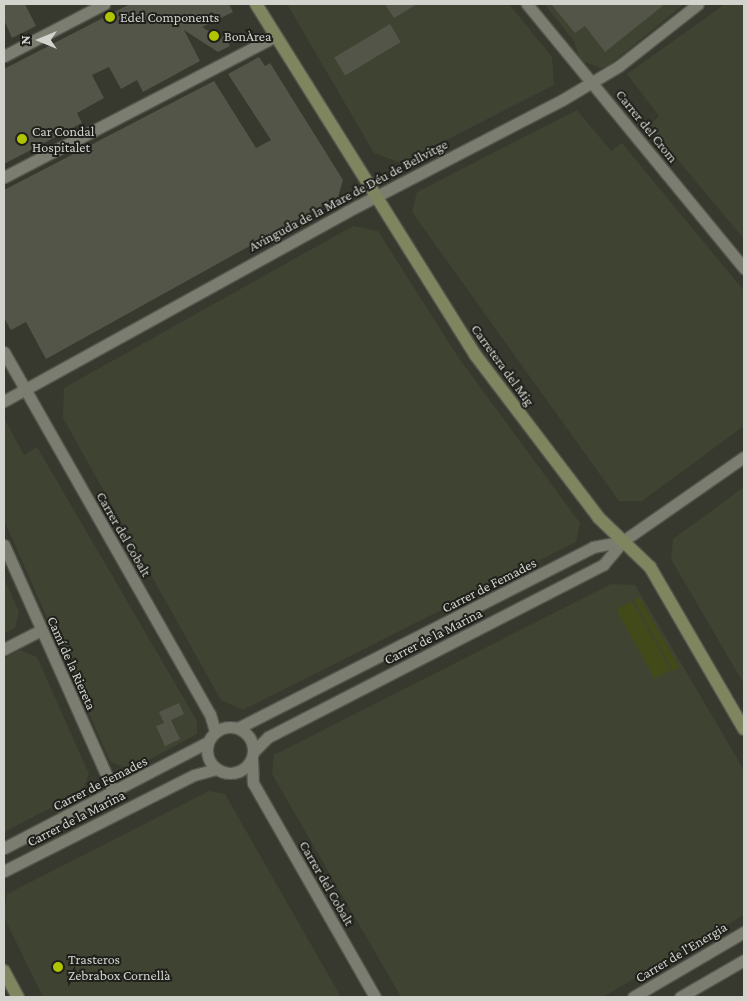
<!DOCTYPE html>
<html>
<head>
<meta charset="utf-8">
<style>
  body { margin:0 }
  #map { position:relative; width:748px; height:1001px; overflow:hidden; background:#37392e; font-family:"Crimson Pro",serif }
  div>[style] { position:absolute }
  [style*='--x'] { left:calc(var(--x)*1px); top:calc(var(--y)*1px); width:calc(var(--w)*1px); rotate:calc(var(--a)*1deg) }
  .built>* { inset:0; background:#3f4331 }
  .green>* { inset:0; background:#434a1a; transform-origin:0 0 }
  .building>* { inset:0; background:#535549; transform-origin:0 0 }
  .roads { filter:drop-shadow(1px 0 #54564d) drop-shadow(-1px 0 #54564d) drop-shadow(0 1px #54564d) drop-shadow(0 -1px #54564d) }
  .street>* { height:11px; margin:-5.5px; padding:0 5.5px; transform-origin:5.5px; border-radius:5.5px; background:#7a7d70 }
  .street>.ring { margin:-5.5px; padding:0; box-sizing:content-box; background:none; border:11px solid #7a7d70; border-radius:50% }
  .secondary>* { height:12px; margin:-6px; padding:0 6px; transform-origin:6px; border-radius:6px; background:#7f855e }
  .dots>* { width:14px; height:14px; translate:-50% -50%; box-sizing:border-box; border:2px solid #1f201b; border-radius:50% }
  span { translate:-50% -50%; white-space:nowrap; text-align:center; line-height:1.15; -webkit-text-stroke:4px #1f201b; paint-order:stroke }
  .poi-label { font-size:14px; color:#d1d3cc }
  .left { translate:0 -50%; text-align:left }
  .street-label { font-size:14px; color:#d1d3cc }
  .frame { position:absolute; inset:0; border:5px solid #d1d3cc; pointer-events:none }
  .north { position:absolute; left:15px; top:15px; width:50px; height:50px; -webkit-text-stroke:4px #1f201b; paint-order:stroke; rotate:270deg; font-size:14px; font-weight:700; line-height:20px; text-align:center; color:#d1d3cc }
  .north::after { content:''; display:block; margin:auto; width:18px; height:22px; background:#d1d3cc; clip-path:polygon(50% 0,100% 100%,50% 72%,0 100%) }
</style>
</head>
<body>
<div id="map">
  <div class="built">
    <div style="clip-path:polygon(287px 4px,509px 4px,552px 57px,554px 85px,401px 163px,374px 153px)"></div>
    <div style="clip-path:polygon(544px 4px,684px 4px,607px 67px,600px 68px,580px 60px,574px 41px)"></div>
    <div style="clip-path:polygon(725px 4px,744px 4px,744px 239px,649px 125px,659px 116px,627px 74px)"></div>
    <div style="clip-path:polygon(577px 110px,611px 151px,622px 143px,744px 291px,744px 426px,642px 501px,619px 501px,412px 212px,417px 192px)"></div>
    <div style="clip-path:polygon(353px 226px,378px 231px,458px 357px,580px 523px,576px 542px,243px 710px,221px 700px,63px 418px,64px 388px)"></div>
    <div style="clip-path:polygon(4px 418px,24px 455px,37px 447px,197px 721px,197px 734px,130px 770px,110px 761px,4px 520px)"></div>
    <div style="clip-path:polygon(744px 487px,744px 684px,671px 559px,673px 539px)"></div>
    <div style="clip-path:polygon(4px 578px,19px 612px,15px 628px,4px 633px)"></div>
    <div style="clip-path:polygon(611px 584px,635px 585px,744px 770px,744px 915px,603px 997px,401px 997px,272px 774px,274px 755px)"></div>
    <div style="clip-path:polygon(20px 650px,37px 657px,89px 774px,82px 792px,4px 832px,4px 658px)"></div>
    <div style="clip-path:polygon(209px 791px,225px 794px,341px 997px,43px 997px,4px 917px,7px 894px)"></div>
  </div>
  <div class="green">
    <div style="clip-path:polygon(639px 597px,679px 667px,673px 671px,634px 600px)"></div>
    <div style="left:632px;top:601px;width:79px;height:18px;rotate:61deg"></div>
  </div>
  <div class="building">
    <div style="clip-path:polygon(4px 4px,25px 4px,36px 26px,12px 38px,4px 20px)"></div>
    <div style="clip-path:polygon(130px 4px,229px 4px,233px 12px,202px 27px,221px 39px,224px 35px,230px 46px,218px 52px,184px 30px,200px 61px,143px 92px,137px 80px,121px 89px,109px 67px,92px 75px,104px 98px,77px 113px,82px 123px,4px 164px,4px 69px)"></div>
    <div style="clip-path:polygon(385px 4px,417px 4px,394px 18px)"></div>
    <div style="clip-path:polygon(551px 4px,665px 4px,605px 52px,585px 26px,575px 33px)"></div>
    <div style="left:390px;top:24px;width:21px;height:65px;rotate:59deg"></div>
    <div style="clip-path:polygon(259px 57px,265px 66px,270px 63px,343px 180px,338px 197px,46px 359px,26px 322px,11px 330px,4px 318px,4px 190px,214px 81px,256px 148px,271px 140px,228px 74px)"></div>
    <div style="clip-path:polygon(179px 703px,184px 714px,171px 720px,180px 739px,165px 746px,156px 726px,164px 723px,159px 712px)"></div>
  </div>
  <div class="roads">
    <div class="street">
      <div style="--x:527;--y:4;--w:342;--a:50.6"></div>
      <div style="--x:4;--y:56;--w:113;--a:-27.5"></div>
      <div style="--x:4;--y:177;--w:306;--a:-27.4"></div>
      <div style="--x:4;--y:352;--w:417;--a:60.4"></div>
      <div style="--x:210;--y:714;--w:19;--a:74"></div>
      <div style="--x:4;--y:401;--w:391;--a:-28.9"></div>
      <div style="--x:346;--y:212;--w:243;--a:-27.4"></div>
      <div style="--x:562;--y:100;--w:66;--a:-30.8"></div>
      <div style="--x:619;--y:66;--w:100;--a:-38.1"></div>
      <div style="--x:4;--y:545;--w:270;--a:66"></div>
      <div style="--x:4;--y:649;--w:42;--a:-27.2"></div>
      <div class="ring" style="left:207px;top:727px;width:35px;height:35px"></div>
      <div style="--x:238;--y:728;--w:398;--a:-27"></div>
      <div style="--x:593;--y:547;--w:31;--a:-11"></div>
      <div style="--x:623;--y:541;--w:147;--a:-34.8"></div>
      <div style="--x:253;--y:752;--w:21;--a:-45"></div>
      <div style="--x:268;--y:737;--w:377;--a:-27.2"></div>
      <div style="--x:603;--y:565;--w:31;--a:-50"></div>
      <div style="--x:252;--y:758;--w:25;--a:88"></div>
      <div style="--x:253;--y:783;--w:246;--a:60.3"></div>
      <div style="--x:4;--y:848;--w:230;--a:-27.5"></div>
      <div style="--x:4;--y:871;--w:213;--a:-26.8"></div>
      <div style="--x:194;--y:775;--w:24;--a:-15"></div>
      <div style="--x:633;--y:997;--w:129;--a:-30.4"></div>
      <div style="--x:680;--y:997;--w:74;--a:-30"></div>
    </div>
    <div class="secondary">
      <div style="--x:256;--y:4;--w:415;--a:58"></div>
      <div style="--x:476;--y:356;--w:203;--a:52.8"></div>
      <div style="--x:599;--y:518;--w:71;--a:43.9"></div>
      <div style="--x:650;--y:567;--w:187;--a:59.9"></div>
      <div style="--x:4;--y:971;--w:30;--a:62"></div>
    </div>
  </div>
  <div class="dots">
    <div style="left:110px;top:17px;background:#b0c501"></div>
    <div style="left:214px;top:36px;background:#b0c501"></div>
    <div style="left:22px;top:139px;background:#b0c501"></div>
    <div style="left:58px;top:967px;background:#b0c501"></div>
  </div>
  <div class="poi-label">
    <span class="left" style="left:120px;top:17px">Edel Components</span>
    <span class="left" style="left:224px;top:36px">BonÀrea</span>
    <span class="left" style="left:32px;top:139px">Car Condal<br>Hospitalet</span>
    <span class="left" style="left:68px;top:967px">Trasteros<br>Zebrabox Cornellà</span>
  </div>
  <div class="street-label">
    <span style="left:647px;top:126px;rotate:51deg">Carrer del Crom</span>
    <span style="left:348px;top:195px;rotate:-28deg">Avinguda de la Mare de Déu de Bellvitge</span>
    <span style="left:503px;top:365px;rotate:54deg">Carretera del Mig</span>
    <span style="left:124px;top:534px;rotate:60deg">Carrer del Cobalt</span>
    <span style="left:489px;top:585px;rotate:-27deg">Carrer de Femades</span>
    <span style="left:433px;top:636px;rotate:-27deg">Carrer de la Marina</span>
    <span style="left:72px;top:663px;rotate:66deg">Camí de la Riereta</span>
    <span style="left:100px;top:783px;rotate:-27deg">Carrer de Femades</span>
    <span style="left:76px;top:818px;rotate:-27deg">Carrer de la Marina</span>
    <span style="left:327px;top:883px;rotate:60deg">Carrer del Cobalt</span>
    <span style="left:681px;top:952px;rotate:-31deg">Carrer de l'Energia</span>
  </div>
  <div class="frame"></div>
  <div class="north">N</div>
</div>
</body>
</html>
